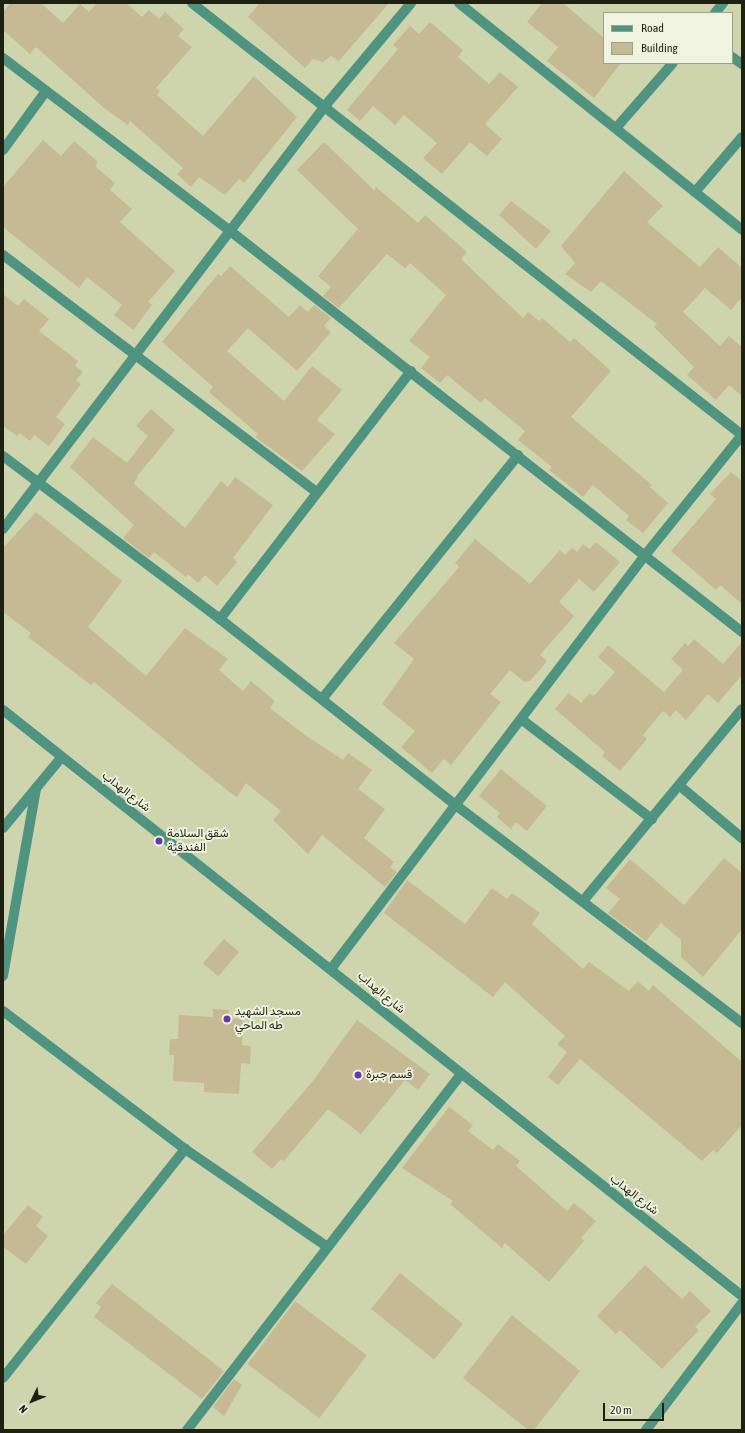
<!DOCTYPE html>
<html>
<head>
<meta charset="utf-8">
<style>
  body { margin:0 }
  #map { position:relative; width:745px; height:1433px; overflow:hidden; background:#ced5ad; font-family:"Asap Condensed",Vazirmatn,sans-serif }
  div>[style] { position:absolute }
  [style*='--x'] { left:calc(var(--x)*1px); top:calc(var(--y)*1px); width:calc(var(--w)*1px); rotate:calc(var(--a)*1deg) }
  .building>* { inset:0; background:#c5ba93; transform-origin:0 0 }
  .minor>* { height:10px; margin:-5px; padding:0 5px; transform-origin:5px; border-radius:5px; background:#4f9381 }
  .tertiary>* { height:10px; margin:-5px; padding:0 5px; transform-origin:5px; border-radius:5px; background:#4f9381 }
  .dots>* { width:11px; height:11px; translate:-50% -50%; box-sizing:border-box; border:2px solid #f0f3df; border-radius:50% }
  span { translate:-50% -50%; white-space:nowrap; text-align:center; line-height:1.15; -webkit-text-stroke:3.5px #f0f3df; paint-order:stroke }
  .street-label { font-size:12px; color:#1e2112 }
  .poi-label { font-size:12px; color:#1e2112 }
  .left { translate:0 -50%; text-align:left }
  .frame { position:absolute; inset:0; border:4px solid #1e2112; pointer-events:none }
  .legend { position:absolute; left:603px; top:12px; width:130px; height:52px; box-sizing:border-box; background:#f0f3df; border:1px solid #9c9f8d; margin:0; padding:5px 7px; list-style:none; font-size:12px; color:#1e2112 }
  .legend li { display:flex; align-items:center; gap:8px; height:20px }
  .legend b { width:20px; border:1px solid #9c9f8d }
  .north { position:absolute; left:12px; top:1381px; width:40px; height:40px; -webkit-text-stroke:3px #f0f3df; paint-order:stroke; rotate:227deg; font-size:11px; font-weight:700; line-height:16px; text-align:center; color:#1e2112 }
  .north::after { content:''; display:block; margin:auto; width:14px; height:18px; background:#1e2112; clip-path:polygon(50% 0,100% 100%,50% 72%,0 100%) }
  .scale { position:absolute; left:603px; top:1403px; width:61px; height:18px; box-sizing:border-box; border:2px solid #1e2112; border-top:0; padding-left:5px; font-size:12px; line-height:14px; white-space:nowrap; color:#1e2112; -webkit-text-stroke:3px #f0f3df; paint-order:stroke }
</style>
</head>
<body>
<div id="map">
  <div class="building">
    <div style="clip-path:polygon(11px 3px,41px 3px,63px 23px,80px 4px,89px 12px,97px 3px,126px 3px,142px 17px,149px 10px,159px 19px,165px 12px,184px 29px,178px 36px,192px 47px,156px 88px,160px 91px,157px 95px,203px 136px,254px 76px,297px 117px,244px 183px,239px 179px,225px 195px,199px 177px,191px 187px,177px 174px,183px 168px,130px 121px,128px 125px,104px 108px,36px 47px,30px 54px,3px 30px,3px 12px)"></div>
    <div style="clip-path:polygon(260px 3px,389px 3px,339px 61px,331px 56px,323px 62px,313px 59px,305px 68px,248px 17px)"></div>
    <div style="clip-path:polygon(542px 3px,563px 3px,604px 38px,604px 63px,621px 63px,594px 98px,547px 61px,558px 47px,527px 22px)"></div>
    <div style="clip-path:polygon(430px 22px,463px 50px,458px 57px,489px 84px,500px 72px,518px 87px,485px 124px,502px 139px,487px 156px,470px 142px,442px 174px,423px 158px,437px 143px,404px 115px,395px 125px,373px 106px,360px 121px,347px 110px,398px 49px,393px 45px,410px 26px,419px 34px)"></div>
    <div style="clip-path:polygon(43px 140px,61px 156px,74px 141px,98px 162px,95px 166px,115px 183px,110px 190px,132px 209px,120px 222px,175px 271px,148px 302px,152px 305px,133px 330px,114px 315px,122px 305px,87px 277px,79px 288px,3px 227px,3px 187px)"></div>
    <div style="clip-path:polygon(324px 142px,374px 190px,376px 187px,418px 223px,425px 215px,467px 252px,461px 259px,523px 318px,528px 312px,539px 321px,542px 318px,570px 342px,574px 338px,611px 371px,571px 417px,652px 485px,650px 487px,668px 503px,643px 533px,626px 520px,629px 516px,593px 485px,583px 497px,549px 470px,552px 467px,518px 440px,525px 431px,485px 398px,481px 403px,447px 375px,440px 383px,421px 368px,430px 357px,409px 341px,446px 295px,410px 263px,405px 268px,387px 254px,339px 308px,323px 296px,331px 287px,318px 276px,358px 229px,297px 170px)"></div>
    <div style="clip-path:polygon(624px 171px,663px 206px,647px 222px,700px 267px,718px 247px,742px 268px,742px 297px,731px 310px,705px 288px,683px 312px,720px 346px,729px 336px,742px 347px,742px 396px,729px 385px,716px 400px,687px 375px,694px 367px,654px 327px,657px 324px,601px 281px,591px 292px,565px 274px,575px 263px,561px 246px)"></div>
    <div style="clip-path:polygon(511px 201px,551px 231px,536px 249px,499px 215px)"></div>
    <div style="clip-path:polygon(230px 266px,289px 317px,300px 305px,308px 312px,314px 305px,331px 318px,324px 326px,331px 332px,297px 371px,248px 328px,227px 351px,284px 401px,312px 366px,342px 390px,317px 420px,335px 434px,302px 471px,255px 437px,258px 434px,209px 392px,213px 387px,162px 342px,218px 274px,221px 276px)"></div>
    <div style="clip-path:polygon(3px 294px,18px 306px,24px 299px,49px 319px,39px 331px,78px 361px,75px 366px,83px 372px,76px 380px,81px 384px,56px 417px,65px 424px,49px 446px,34px 435px,30px 441px,20px 433px,17px 436px,3px 426px)"></div>
    <div style="clip-path:polygon(151px 409px,175px 430px,138px 475px,134px 484px,185px 528px,221px 481px,228px 487px,235px 477px,273px 505px,233px 558px,237px 562px,217px 586px,205px 575px,198px 583px,188px 574px,186px 577px,154px 552px,149px 558px,123px 538px,134px 525px,70px 467px,93px 437px,127px 463px,148px 436px,136px 426px)"></div>
    <div style="clip-path:polygon(731px 472px,742px 481px,742px 604px,720px 585px,716px 590px,671px 551px,716px 499px,710px 494px)"></div>
    <div style="clip-path:polygon(36px 512px,122px 581px,88px 627px,146px 676px,185px 628px,228px 659px,219px 670px,243px 691px,251px 681px,275px 701px,270px 708px,305px 735px,343px 760px,348px 753px,372px 770px,358px 789px,385px 809px,364px 838px,394px 862px,390px 867px,397px 872px,385px 887px,322px 835px,308px 854px,273px 820px,281px 811px,246px 783px,237px 797px,228px 791px,94px 682px,91px 685px,28px 637px,31px 633px,3px 612px,3px 548px)"></div>
    <div style="clip-path:polygon(475px 539px,530px 584px,560px 550px,565px 555px,572px 548px,577px 552px,583px 544px,590px 549px,596px 542px,620px 562px,594px 592px,579px 579px,559px 602px,574px 616px,540px 655px,547px 661px,530px 681px,524px 682px,510px 670px,490px 694px,501px 702px,451px 765px,444px 759px,432px 773px,401px 747px,415px 731px,382px 704px,414px 659px,394px 643px,459px 567px,455px 563px)"></div>
    <div style="clip-path:polygon(694px 639px,723px 664px,742px 642px,742px 675px,718px 703px,708px 694px,686px 720px,676px 710px,670px 717px,663px 711px,643px 735px,647px 739px,620px 771px,602px 756px,605px 752px,555px 709px,569px 693px,581px 703px,590px 693px,594px 696px,615px 672px,598px 657px,608px 645px,664px 692px,683px 670px,671px 659px,685px 643px,688px 646px)"></div>
    <div style="clip-path:polygon(501px 769px,547px 806px,527px 831px,516px 822px,511px 829px,497px 817px,500px 813px,479px 796px)"></div>
    <div style="clip-path:polygon(724px 858px,742px 873px,742px 929px,703px 977px,681px 957px,681px 940px,661px 923px,646px 941px,608px 913px,620px 899px,606px 888px,630px 859px,684px 905px)"></div>
    <div style="clip-path:polygon(407px 880px,465px 924px,492px 888px,507px 899px,512px 893px,540px 913px,532px 924px,583px 969px,589px 962px,629px 991px,638px 981px,649px 991px,653px 985px,742px 1062px,742px 1125px,717px 1153px,713px 1150px,702px 1161px,580px 1059px,558px 1085px,548px 1077px,567px 1052px,557px 1044px,565px 1036px,505px 982px,493px 997px,384px 913px)"></div>
    <div style="left:224px;top:939px;width:20px;height:32px;rotate:41deg"></div>
    <div style="clip-path:polygon(213px 1009px,229px 1010px,229px 1018px,243px 1019px,242px 1045px,251px 1046px,250px 1064px,241px 1063px,239px 1094px,204px 1092px,204px 1083px,173px 1081px,174px 1055px,169px 1055px,170px 1039px,178px 1039px,179px 1015px,213px 1017px)"></div>
    <div style="clip-path:polygon(357px 1020px,430px 1074px,418px 1090px,405px 1080px,361px 1134px,328px 1109px,284px 1161px,281px 1159px,272px 1169px,252px 1152px,312px 1082px)"></div>
    <div style="clip-path:polygon(449px 1107px,473px 1125px,468px 1131px,493px 1150px,498px 1144px,520px 1161px,516px 1166px,567px 1211px,574px 1203px,596px 1221px,581px 1238px,584px 1241px,549px 1282px,505px 1243px,502px 1248px,450px 1204px,453px 1201px,402px 1168px)"></div>
    <div style="clip-path:polygon(28px 1205px,43px 1217px,36px 1226px,48px 1236px,26px 1264px,3px 1247px,3px 1235px)"></div>
    <div style="clip-path:polygon(645px 1265px,682px 1299px,690px 1291px,711px 1311px,695px 1327px,699px 1330px,662px 1369px,620px 1330px,616px 1334px,597px 1316px)"></div>
    <div style="left:400px;top:1273px;width:81px;height:46px;rotate:39deg"></div>
    <div style="clip-path:polygon(112px 1284px,224px 1371px,202px 1399px,94px 1317px,101px 1307px,96px 1303px)"></div>
    <div style="left:295px;top:1301px;width:90px;height:79px;rotate:37deg"></div>
    <div style="clip-path:polygon(512px 1315px,580px 1371px,534px 1430px,528px 1430px,463px 1378px)"></div>
    <div style="clip-path:polygon(234px 1379px,242px 1385px,224px 1416px,213px 1407px)"></div>
  </div>
  <div class="minor">
    <div style="--x:192;--y:3;--w:699;--a:38.15"></div>
    <div style="--x:459;--y:3;--w:363;--a:38.7"></div>
    <div style="--x:715;--y:13;--w:13;--a:-51"></div>
    <div style="--x:732;--y:57;--w:12;--a:35"></div>
    <div style="--x:3;--y:58;--w:284;--a:37.3"></div>
    <div style="--x:229;--y:230;--w:652;--a:38.08"></div>
    <div style="--x:616;--y:128;--w:86;--a:-48.8"></div>
    <div style="--x:3;--y:150;--w:73;--a:-53.9"></div>
    <div style="--x:695;--y:192;--w:72;--a:-49.5"></div>
    <div style="--x:3;--y:255;--w:393;--a:37.1"></div>
    <div style="--x:3;--y:456;--w:271;--a:36.9"></div>
    <div style="--x:220;--y:619;--w:302;--a:38.3"></div>
    <div style="--x:457;--y:806;--w:358;--a:37.3"></div>
    <div style="--x:3;--y:529;--w:532;--a:-52.72"></div>
    <div style="--x:325;--y:106;--w:134;--a:-50.1"></div>
    <div style="--x:220;--y:619;--w:313;--a:-52.4"></div>
    <div style="--x:322;--y:699;--w:313;--a:-51.2"></div>
    <div style="--x:521;--y:719;--w:165;--a:37.4"></div>
    <div style="--x:680;--y:786;--w:81;--a:40"></div>
    <div style="--x:3;--y:828;--w:91;--a:-50.4"></div>
    <div style="--x:583;--y:901;--w:249;--a:-50.4"></div>
    <div style="--x:331;--y:969;--w:521;--a:-52.8"></div>
    <div style="--x:646;--y:554;--w:153;--a:-51.1"></div>
    <div style="--x:3;--y:976;--w:191;--a:-80"></div>
    <div style="--x:3;--y:1011;--w:228;--a:37.2"></div>
    <div style="--x:3;--y:1378;--w:293;--a:-51.5"></div>
    <div style="--x:185;--y:1149;--w:171;--a:34.5"></div>
    <div style="--x:187;--y:1430;--w:447;--a:-52.4"></div>
    <div style="--x:646;--y:1430;--w:159;--a:-52.9"></div>
  </div>
  <div class="tertiary">
    <div style="--x:3;--y:710;--w:943;--a:38.41"></div>
  </div>
  <div class="dots">
    <div style="left:159px;top:841px;background:#6338b0"></div>
    <div style="left:227px;top:1019px;background:#6338b0"></div>
    <div style="left:358px;top:1075px;background:#6338b0"></div>
  </div>
  <div class="street-label">
    <span style="left:126px;top:792px;rotate:38deg">شارع الهداب</span>
    <span style="left:381px;top:993px;rotate:40deg">شارع الهداب</span>
    <span style="left:634px;top:1195px;rotate:38deg">شارع الهداب</span>
  </div>
  <div class="poi-label">
    <span class="left" style="left:167px;top:841px">شقق السلامة<br>الفندقية</span>
    <span class="left" style="left:235px;top:1019px">مسجد الشهيد<br>طه الماحي</span>
    <span class="left" style="left:366px;top:1075px">قسم جبرة</span>
  </div>
  <div class="frame"></div>
  <ul class="legend">
  <li><b style="height:5px;background:#4f9381"></b>Road</li>
  <li><b style="height:11px;background:#c5ba93"></b>Building</li>
  </ul>
  <div class="north">N</div>
  <div class="scale">20 m</div>
</div>
</body>
</html>
